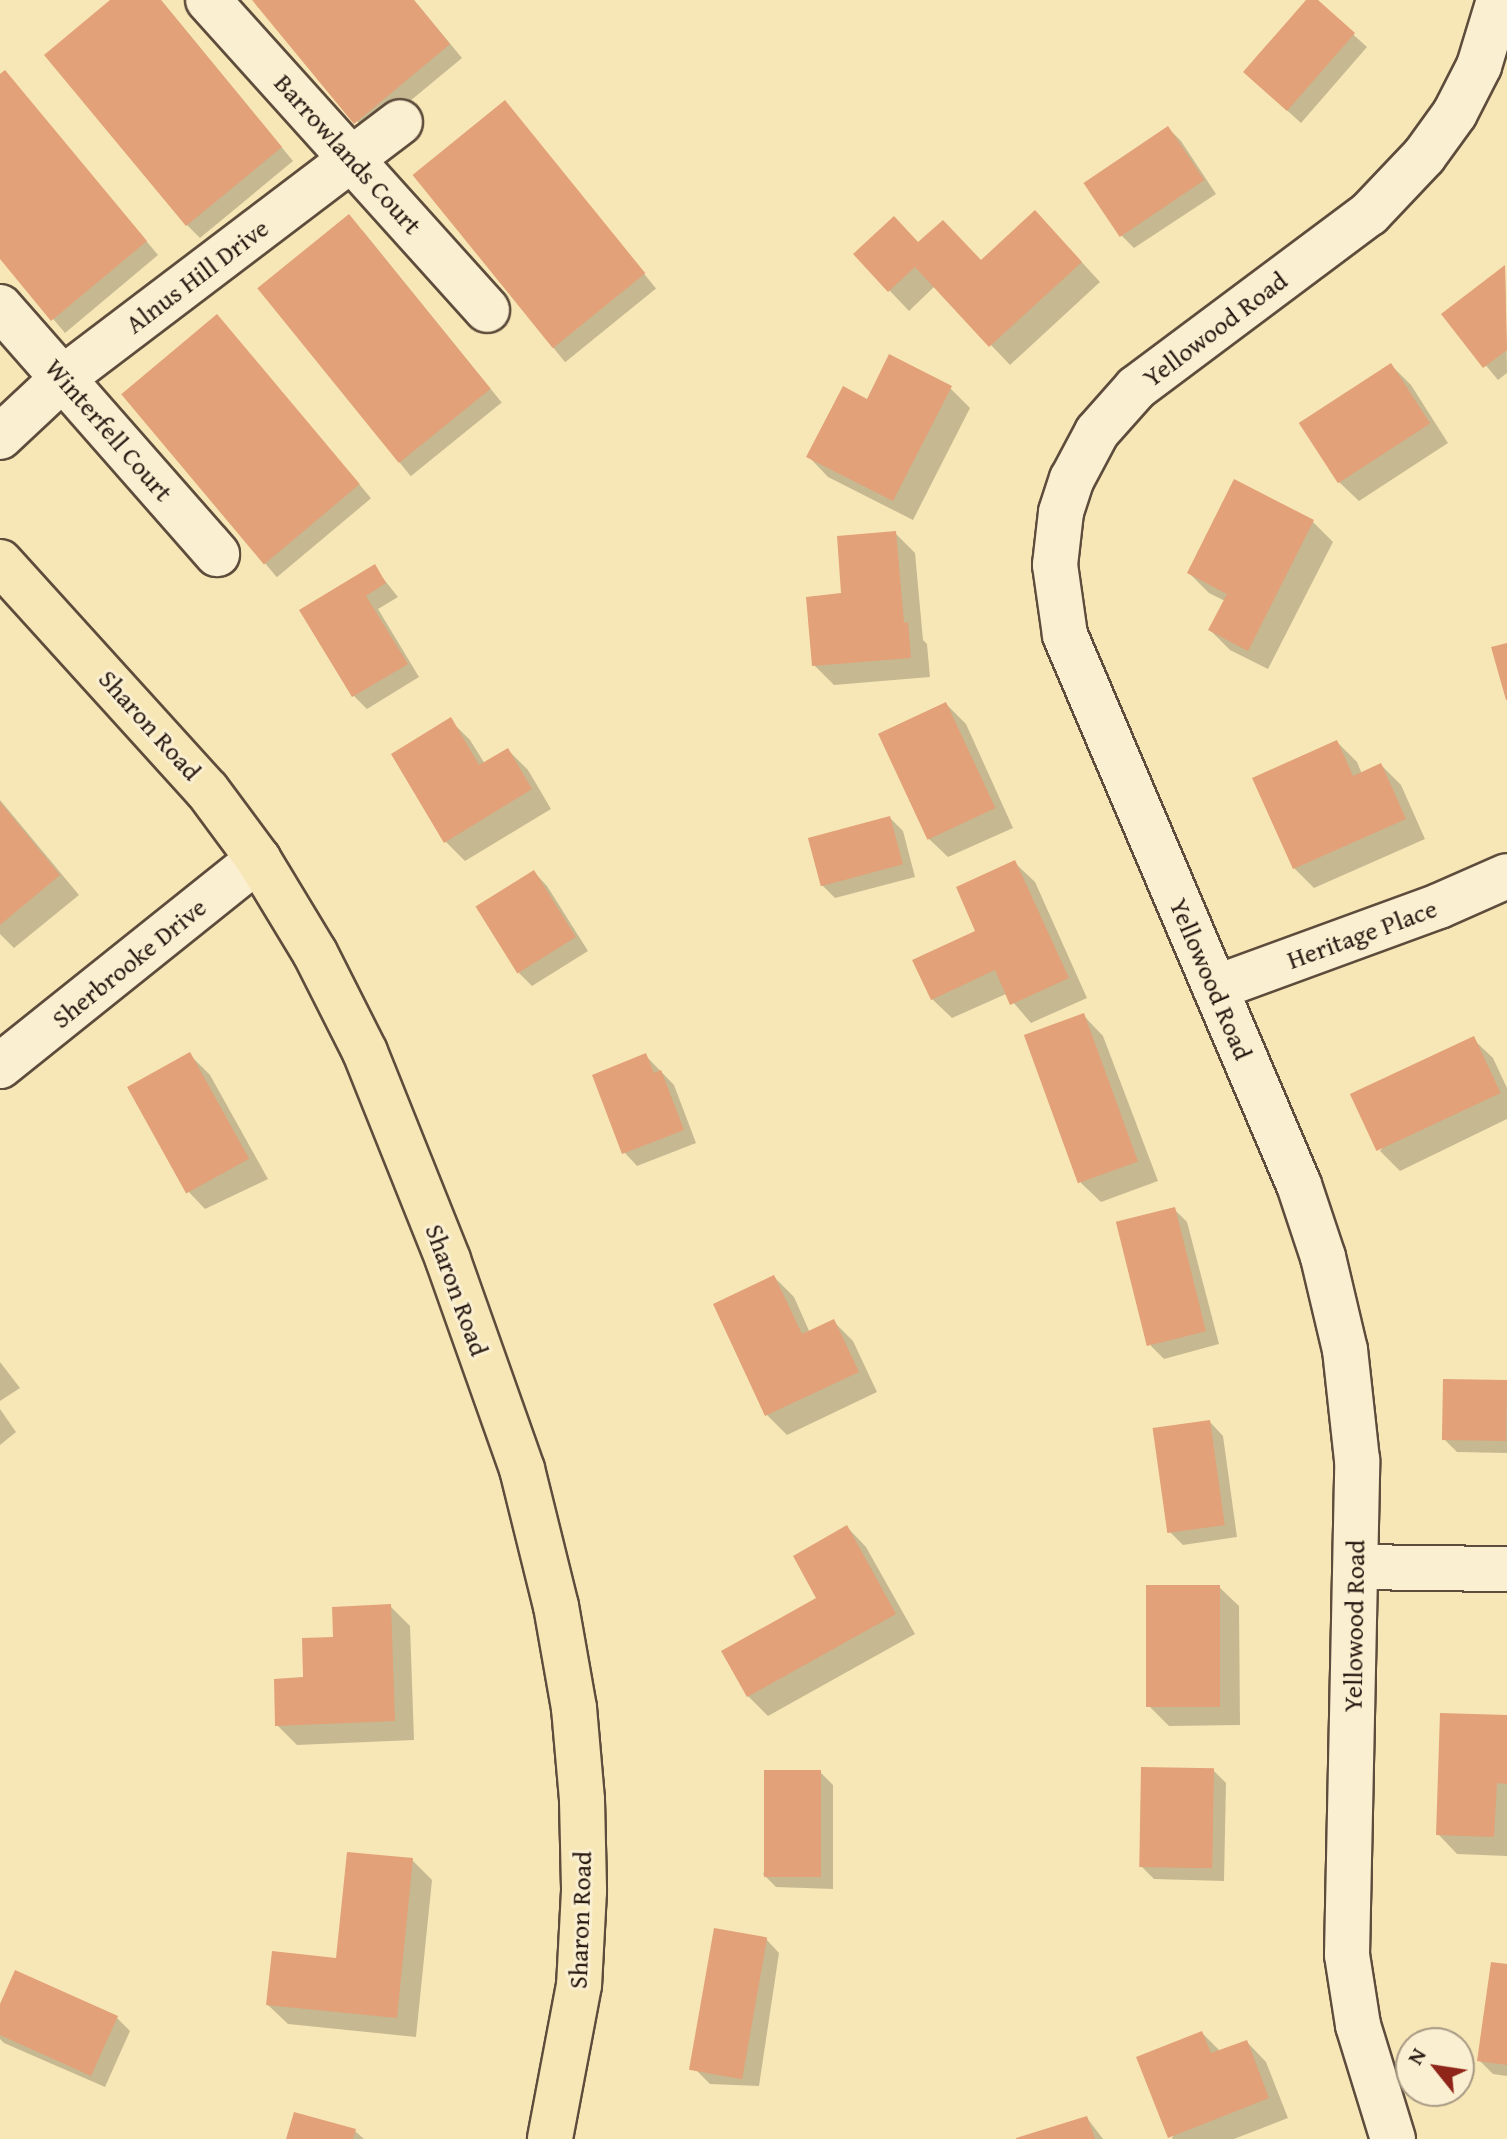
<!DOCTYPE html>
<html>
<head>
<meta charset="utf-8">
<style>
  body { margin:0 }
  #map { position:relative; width:1507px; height:2139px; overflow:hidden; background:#f8e7b6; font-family:"Gentium Book Plus",serif }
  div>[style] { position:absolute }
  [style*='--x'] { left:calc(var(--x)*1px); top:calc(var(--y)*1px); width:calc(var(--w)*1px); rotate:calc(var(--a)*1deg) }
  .shadow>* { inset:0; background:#0003; transform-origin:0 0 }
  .building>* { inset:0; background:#e2a178; transform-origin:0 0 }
  .roads { filter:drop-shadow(2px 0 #5e4c3c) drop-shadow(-2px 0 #5e4c3c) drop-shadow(0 2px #5e4c3c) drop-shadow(0 -2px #5e4c3c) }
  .minor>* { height:44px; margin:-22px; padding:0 22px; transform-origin:22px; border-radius:22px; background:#faefd0 }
  .major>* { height:44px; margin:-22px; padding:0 22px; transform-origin:22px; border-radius:22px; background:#f8e7b6 }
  span { translate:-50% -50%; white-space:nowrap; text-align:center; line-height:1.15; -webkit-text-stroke:6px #faefd0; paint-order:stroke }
  .street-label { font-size:26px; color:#2a1913 }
  .north { position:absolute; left:1395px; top:2027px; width:80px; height:80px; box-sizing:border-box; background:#faefd0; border:2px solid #a79984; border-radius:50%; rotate:300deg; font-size:22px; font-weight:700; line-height:32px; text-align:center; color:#2a1913 }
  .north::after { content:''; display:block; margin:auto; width:28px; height:36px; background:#8f2418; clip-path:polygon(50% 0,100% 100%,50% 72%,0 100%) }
</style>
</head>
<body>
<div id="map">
  <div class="shadow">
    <div style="clip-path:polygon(113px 0,161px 0,293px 161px,200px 238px,187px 225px)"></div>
    <div style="clip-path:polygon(255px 0,414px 0,462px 58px,369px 135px)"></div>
    <div style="clip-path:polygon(1308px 0,1315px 0,1367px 47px,1301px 123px,1259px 85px)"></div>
    <div style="clip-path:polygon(5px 72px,158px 255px,65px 333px,0 256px,0 77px)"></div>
    <div style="left:505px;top:102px;width:240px;height:117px;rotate:51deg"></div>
    <div style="clip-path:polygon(1168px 128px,1181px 141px,1216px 194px,1134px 248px,1121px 235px,1086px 183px)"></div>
    <div style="left:362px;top:230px;width:222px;height:117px;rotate:51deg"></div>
    <div style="clip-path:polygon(1055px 233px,1100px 282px,1010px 365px,935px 286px,909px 311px,855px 254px,919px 244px,982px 262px)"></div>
    <div style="clip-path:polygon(1505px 268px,1507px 373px,1498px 380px,1444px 315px)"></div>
    <div style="left:229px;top:329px;width:221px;height:123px;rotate:50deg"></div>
    <div style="clip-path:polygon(1391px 365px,1411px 385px,1448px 443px,1359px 501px,1339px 482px)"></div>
    <div style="clip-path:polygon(950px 388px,970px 408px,913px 520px,828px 477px,809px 457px)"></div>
    <div style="clip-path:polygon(1235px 482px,1313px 522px,1333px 542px,1268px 669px,1230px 650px,1210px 630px,1225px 601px,1209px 593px,1189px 573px)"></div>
    <div style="clip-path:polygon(895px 533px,915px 553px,923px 640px,927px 644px,930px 677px,834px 685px,814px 665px,843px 595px)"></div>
    <div style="clip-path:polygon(374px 567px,398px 597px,378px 609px,419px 677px,367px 709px,354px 696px,302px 611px)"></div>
    <div style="clip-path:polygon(946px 704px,966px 724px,1013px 828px,948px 857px,928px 838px)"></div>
    <div style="clip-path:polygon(450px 720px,470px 740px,485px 764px,508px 750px,528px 770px,551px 809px,465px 861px,445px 841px)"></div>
    <div style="clip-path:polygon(1337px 742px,1357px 762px,1362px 774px,1381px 765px,1401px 785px,1425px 839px,1314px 888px,1294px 868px)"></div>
    <div style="clip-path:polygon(0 800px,79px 895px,14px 948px,0 934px)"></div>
    <div style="clip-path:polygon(890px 818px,903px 831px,915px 877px,835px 898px,822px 885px)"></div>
    <div style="clip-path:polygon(1015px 863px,1035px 882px,1087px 998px,1031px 1023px,1006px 994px,952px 1018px,932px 999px,978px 932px)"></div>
    <div style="clip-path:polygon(534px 872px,547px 886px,588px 951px,532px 986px,519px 973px)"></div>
    <div style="clip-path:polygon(1084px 1016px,1103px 1036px,1158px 1181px,1101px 1202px,1081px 1183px)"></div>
    <div style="clip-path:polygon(1473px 1039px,1493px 1058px,1507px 1088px,1507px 1119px,1400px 1171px,1380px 1151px)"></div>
    <div style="clip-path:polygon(190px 1055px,210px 1075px,268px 1179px,205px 1209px,186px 1189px)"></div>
    <div style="clip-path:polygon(646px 1056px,674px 1085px,696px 1143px,637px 1166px,624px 1152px)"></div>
    <div style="clip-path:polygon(1174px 1209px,1187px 1222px,1219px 1344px,1164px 1359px,1151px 1346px)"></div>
    <div style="clip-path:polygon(774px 1277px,794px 1297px,810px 1333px,834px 1322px,853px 1341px,877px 1392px,787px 1435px,767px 1415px)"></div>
    <div style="clip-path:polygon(0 1362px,20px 1388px,0 1401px)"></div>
    <div style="clip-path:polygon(1507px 1382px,1507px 1453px,1457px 1452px,1444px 1439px)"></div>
    <div style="clip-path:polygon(0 1409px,16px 1432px,0 1445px)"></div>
    <div style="clip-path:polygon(1210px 1422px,1223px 1436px,1237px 1537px,1183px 1545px,1170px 1532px)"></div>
    <div style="clip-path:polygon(847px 1527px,866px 1547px,915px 1634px,768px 1716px,748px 1696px,819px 1599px)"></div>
    <div style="clip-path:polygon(1219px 1587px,1239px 1606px,1240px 1725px,1169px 1726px,1149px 1706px)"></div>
    <div style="clip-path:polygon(390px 1606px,410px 1626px,414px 1740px,297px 1745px,277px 1725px,305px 1679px,335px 1639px)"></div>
    <div style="clip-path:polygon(1507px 1717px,1507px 1856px,1457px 1854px,1438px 1834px)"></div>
    <div style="clip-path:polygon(1213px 1770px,1226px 1783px,1224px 1881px,1154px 1879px,1141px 1866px)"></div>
    <div style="clip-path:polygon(820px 1772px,833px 1785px,833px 1889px,776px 1887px,763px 1874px)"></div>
    <div style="clip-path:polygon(412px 1860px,432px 1880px,416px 2037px,288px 2024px,268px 2005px,338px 1960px)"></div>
    <div style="clip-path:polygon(766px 1939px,779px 1953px,759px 2086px,710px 2084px,697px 2071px)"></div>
    <div style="clip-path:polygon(1507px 1966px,1507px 2076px,1493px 2074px,1480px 2061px)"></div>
    <div style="clip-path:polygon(0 2009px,117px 2018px,130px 2031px,105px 2087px,4px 2043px,0 2039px)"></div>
    <div style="clip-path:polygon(1202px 2033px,1221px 2052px,1247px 2042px,1266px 2062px,1288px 2118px,1234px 2139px,1172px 2139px)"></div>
    <div style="clip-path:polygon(1087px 2118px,1103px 2139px,1021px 2139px)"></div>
    <div style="clip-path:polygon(355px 2131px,364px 2139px,288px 2139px)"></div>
  </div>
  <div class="building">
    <div style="clip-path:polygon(110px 0,161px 0,282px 147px,186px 226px,44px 55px)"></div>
    <div style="clip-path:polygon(252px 0,414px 0,450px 44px,354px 124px)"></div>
    <div style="clip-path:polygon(1306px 0,1318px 0,1355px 33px,1287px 111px,1243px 72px)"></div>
    <div style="clip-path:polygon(5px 70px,147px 241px,51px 321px,0 259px,0 74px)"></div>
    <div style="left:505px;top:100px;width:223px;height:119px;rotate:51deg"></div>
    <div style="left:1168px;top:126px;width:65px;height:102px;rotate:56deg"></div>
    <div style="clip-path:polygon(1035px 210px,1082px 262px,989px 347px,915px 267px,888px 292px,853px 254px,894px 216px,918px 242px,943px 220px,981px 260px)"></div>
    <div style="left:349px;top:214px;width:225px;height:118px;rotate:51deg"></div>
    <div style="clip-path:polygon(1505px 265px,1507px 350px,1483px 368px,1441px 314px)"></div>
    <div style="left:217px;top:314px;width:222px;height:125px;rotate:50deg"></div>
    <div style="clip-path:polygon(889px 354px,952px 386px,893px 501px,806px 457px,843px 386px,867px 399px)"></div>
    <div style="left:1391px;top:363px;width:72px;height:110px;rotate:57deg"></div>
    <div style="clip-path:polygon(1234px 479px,1314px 520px,1248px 651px,1208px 630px,1227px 594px,1187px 573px)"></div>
    <div style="clip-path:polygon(896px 531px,904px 623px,908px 622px,911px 658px,812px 666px,806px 597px,841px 593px,837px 536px)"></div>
    <div style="clip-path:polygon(375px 564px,386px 583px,366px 596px,408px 664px,352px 697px,299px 610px)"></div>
    <div style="clip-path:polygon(1507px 643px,1507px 700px,1506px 700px,1491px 647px)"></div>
    <div style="left:946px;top:702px;width:117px;height:75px;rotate:65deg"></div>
    <div style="clip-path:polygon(451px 717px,479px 765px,508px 748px,532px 789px,444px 843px,391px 754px)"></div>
    <div style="clip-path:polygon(1337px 740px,1353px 776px,1381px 763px,1406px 819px,1293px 869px,1252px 778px)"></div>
    <div style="clip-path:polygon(0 802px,60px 875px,0 925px)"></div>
    <div style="left:890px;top:816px;width:50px;height:85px;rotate:75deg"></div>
    <div style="clip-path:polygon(1015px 860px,1069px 978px,1010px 1005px,995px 970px,931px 1000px,912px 960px,975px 931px,956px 887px)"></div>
    <div style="left:534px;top:870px;width:79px;height:69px;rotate:58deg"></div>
    <div style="left:1084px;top:1013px;width:158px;height:64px;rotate:70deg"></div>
    <div style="left:1474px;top:1036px;width:63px;height:137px;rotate:65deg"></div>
    <div style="left:190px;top:1052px;width:122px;height:72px;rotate:61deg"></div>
    <div style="clip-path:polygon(646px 1053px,654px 1073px,661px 1070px,684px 1130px,622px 1154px,592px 1075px)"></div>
    <div style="left:1175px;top:1207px;width:128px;height:61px;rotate:76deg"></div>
    <div style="clip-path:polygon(774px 1275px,802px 1334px,834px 1319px,859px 1372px,765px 1416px,713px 1304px)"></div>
    <div style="left:1443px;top:1379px;width:64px;height:61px;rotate:1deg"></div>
    <div style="left:1210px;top:1420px;width:106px;height:58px;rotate:82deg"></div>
    <div style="clip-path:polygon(847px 1525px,896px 1614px,747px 1697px,721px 1651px,816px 1598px,793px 1556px)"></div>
    <div style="left:1146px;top:1585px;width:74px;height:122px"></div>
    <div style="clip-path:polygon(391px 1604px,395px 1721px,275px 1726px,274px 1679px,303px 1677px,302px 1638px,333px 1637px,332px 1607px)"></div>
    <div style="clip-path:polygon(1440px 1713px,1507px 1715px,1507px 1784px,1497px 1783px,1494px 1837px,1436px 1835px)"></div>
    <div style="left:1141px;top:1767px;width:73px;height:100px;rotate:1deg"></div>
    <div style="left:821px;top:1770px;width:107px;height:57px;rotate:90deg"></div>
    <div style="clip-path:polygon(347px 1852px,413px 1858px,397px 2018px,266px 2005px,272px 1951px,336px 1958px)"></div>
    <div style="left:714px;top:1928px;width:54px;height:144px;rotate:10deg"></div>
    <div style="clip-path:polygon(1491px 1962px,1507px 1964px,1507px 2065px,1477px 2061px)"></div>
    <div style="clip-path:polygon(15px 1970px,118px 2016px,91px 2076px,0 2035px,0 2004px)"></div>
    <div style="clip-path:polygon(1202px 2031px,1211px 2053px,1247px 2040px,1269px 2098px,1168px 2138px,1136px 2057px)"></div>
    <div style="clip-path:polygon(294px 2112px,356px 2129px,353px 2139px,286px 2139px)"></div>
    <div style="clip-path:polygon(1087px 2116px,1095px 2139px,1016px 2139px,1016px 2138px)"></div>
  </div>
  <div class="roads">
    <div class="minor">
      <div style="--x:208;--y:0;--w:417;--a:48"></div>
      <div style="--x:0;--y:307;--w:329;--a:48.7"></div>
      <div style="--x:0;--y:437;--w:86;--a:-43.1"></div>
      <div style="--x:63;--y:378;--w:423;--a:-37.2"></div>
      <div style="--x:1215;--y:988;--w:239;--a:-20.1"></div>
      <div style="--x:1439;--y:906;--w:74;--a:-23.8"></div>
      <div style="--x:0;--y:1066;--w:331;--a:-38.7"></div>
      <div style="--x:1356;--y:1567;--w:151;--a:0.8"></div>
      <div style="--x:1393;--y:2139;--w:119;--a:-107.1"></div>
      <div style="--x:1358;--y:2025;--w:71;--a:-98.9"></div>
      <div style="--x:1347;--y:1955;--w:495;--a:-88.8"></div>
      <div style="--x:1357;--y:1460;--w:111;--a:-96.2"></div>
      <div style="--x:1345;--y:1350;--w:96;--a:-103.3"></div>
      <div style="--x:1323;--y:1257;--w:76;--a:-108.4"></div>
      <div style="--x:1299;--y:1185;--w:598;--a:-113.05"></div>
      <div style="--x:1065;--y:635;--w:71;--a:-98.1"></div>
      <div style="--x:1055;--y:565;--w:53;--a:-83.5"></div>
      <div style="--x:1061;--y:512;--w:35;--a:-72"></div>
      <div style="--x:1072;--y:479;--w:53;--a:-62"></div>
      <div style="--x:1097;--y:432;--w:59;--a:-48.4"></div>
      <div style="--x:1136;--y:388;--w:291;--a:-36.8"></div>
      <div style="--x:1369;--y:214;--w:80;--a:-46.5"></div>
      <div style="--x:1424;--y:156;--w:53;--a:-54.2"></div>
      <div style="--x:1455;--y:113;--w:53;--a:-62.9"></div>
      <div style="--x:1479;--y:66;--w:69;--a:-73.1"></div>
    </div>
    <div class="major">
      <div style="--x:0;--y:562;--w:308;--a:47.8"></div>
      <div style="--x:207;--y:790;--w:86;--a:53.5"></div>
      <div style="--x:258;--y:859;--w:110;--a:58.8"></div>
      <div style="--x:315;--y:953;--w:111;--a:63.2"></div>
      <div style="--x:365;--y:1052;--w:224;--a:68.2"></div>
      <div style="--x:448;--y:1260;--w:222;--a:70.5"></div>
      <div style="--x:522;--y:1469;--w:141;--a:76.1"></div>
      <div style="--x:556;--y:1606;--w:104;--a:80"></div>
      <div style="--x:574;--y:1708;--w:92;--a:85"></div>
      <div style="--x:582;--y:1800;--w:91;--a:88.7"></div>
      <div style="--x:584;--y:1891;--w:94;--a:93"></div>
      <div style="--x:579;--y:1985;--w:157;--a:100.7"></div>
    </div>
  </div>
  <div class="street-label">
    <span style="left:348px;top:154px;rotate:48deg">Barrowlands Court</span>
    <span style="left:197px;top:276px;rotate:-37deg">Alnus Hill Drive</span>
    <span style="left:1215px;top:329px;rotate:-37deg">Yellowood Road</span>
    <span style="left:109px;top:430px;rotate:49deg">Winterfell Court</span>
    <span style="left:150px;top:725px;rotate:48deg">Sharon Road</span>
    <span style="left:1362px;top:934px;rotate:-20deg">Heritage Place</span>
    <span style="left:129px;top:963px;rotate:-39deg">Sherbrooke Drive</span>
    <span style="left:1211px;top:979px;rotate:67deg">Yellowood Road</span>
    <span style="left:457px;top:1290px;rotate:70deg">Sharon Road</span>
    <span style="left:1354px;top:1626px;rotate:-89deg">Yellowood Road</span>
    <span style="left:580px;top:1920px;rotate:-88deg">Sharon Road</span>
  </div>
  <div class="north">N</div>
</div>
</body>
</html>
